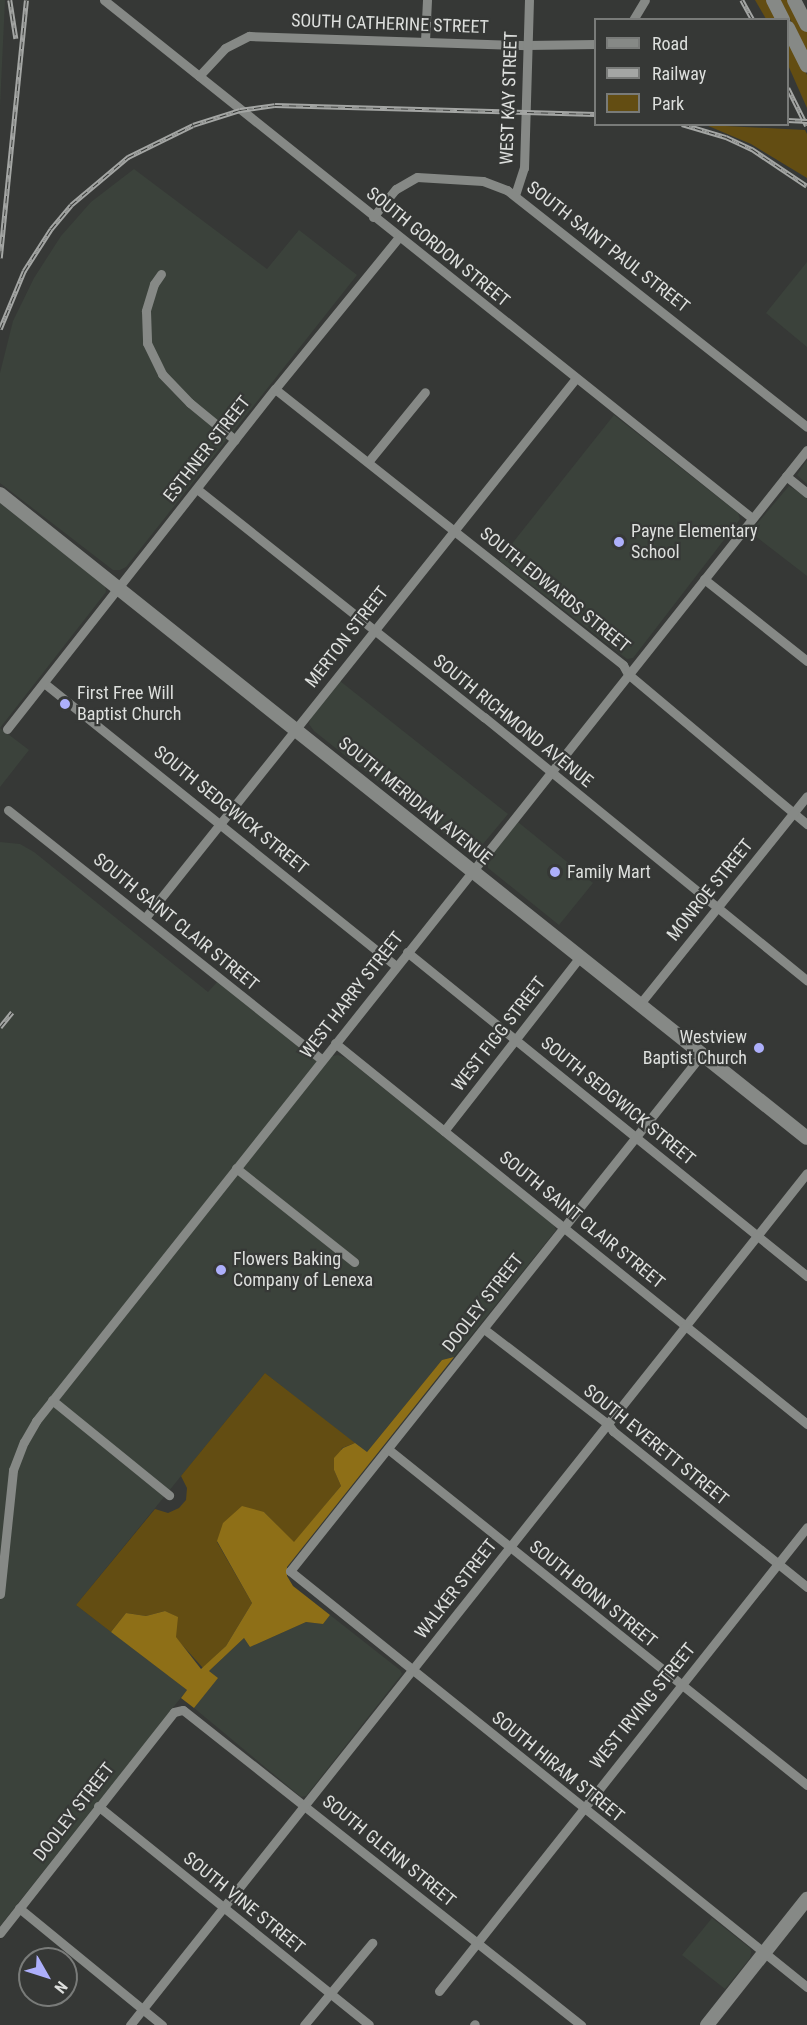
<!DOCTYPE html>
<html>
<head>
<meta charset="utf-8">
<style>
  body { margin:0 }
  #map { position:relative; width:807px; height:2025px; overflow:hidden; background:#363836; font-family:"Roboto Condensed",sans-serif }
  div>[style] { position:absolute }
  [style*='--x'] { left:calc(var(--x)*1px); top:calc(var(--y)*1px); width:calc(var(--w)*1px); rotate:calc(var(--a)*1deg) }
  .built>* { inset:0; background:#3b423b }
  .green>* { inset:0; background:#634d12 }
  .forest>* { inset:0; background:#8e6f17 }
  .street>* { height:9px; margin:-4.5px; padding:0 4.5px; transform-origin:4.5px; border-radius:4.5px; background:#868986 }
  .secondary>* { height:14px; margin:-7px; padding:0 7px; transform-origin:7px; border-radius:7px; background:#868986 }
  .rail>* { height:4.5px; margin-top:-2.25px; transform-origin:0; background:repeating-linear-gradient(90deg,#363836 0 7px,#a4a6a4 0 14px); box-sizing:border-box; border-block:2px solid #a4a6a4 }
  .dots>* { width:16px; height:16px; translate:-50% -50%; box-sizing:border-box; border:3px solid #363836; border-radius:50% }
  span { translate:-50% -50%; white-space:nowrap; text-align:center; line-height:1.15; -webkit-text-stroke:4.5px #363836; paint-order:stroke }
  .street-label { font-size:18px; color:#dddfdd }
  .poi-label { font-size:18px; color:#dddfdd }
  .left { translate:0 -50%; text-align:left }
  .right { translate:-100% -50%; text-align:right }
  .legend { position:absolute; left:594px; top:18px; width:195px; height:108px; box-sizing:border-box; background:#363836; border:2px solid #797b79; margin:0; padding:8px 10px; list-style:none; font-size:18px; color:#dddfdd }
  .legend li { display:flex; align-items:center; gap:12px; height:30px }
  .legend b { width:30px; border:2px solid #797b79 }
  .north { position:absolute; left:18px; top:1947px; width:60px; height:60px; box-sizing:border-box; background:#363836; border:2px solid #797b79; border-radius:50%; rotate:129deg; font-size:16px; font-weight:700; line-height:24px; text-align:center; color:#dddfdd }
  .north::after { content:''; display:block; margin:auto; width:21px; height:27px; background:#adaffb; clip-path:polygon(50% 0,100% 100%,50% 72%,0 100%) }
</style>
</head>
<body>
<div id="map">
  <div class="built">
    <div style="clip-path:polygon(0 0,5px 0,0 107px)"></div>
    <div style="clip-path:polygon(134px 169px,267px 269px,299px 230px,357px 275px,126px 567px,120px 570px,113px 570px,0 483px,0 373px,13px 321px,34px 278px,61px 236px,91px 202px)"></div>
    <div style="clip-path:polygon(807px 262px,807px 347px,766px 313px)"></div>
    <div style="clip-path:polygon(614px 415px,738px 513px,740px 519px,633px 658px,627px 659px,499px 560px)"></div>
    <div style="clip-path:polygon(807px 460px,807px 484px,797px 475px)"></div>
    <div style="clip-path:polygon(789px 486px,807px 497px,807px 576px,750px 532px)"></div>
    <div style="clip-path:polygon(0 503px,105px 586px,106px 592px,0 728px,29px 750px,0 787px)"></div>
    <div style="clip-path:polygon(340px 681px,508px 814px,478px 850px,465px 850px,314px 731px,309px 724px,311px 717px)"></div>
    <div style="clip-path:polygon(518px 822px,593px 883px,559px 925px,488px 868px,488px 859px)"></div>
    <div style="clip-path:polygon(0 842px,20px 844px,34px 852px,208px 992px,218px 981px,324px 1065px,332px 1056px,338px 1055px,346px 1058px,554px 1225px,556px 1230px,454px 1357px,442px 1360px,366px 1453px,265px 1373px,76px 1605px,187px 1690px,0 1926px)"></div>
    <div style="clip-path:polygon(330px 1615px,400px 1670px,402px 1674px,306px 1796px,301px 1797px,194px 1708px,217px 1678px,209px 1671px,244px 1638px,250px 1647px,306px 1622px,323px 1624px)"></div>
    <div style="clip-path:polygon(712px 1918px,750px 1948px,751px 1952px,750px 1958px,725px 1989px,682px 1955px)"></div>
  </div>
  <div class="green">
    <div style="clip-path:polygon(755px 0,769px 0,779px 19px,766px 19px)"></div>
    <div style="clip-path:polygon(780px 0,791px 0,807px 32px,807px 52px)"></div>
    <div style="clip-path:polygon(788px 37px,807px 75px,807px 108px,788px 65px)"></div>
    <div style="clip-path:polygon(706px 125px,805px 130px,807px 134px,807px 178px,751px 144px)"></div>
    <div style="clip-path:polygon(265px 1373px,355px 1443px,342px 1448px,334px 1470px,341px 1486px,294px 1543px,264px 1512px,217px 1542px,252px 1603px,226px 1646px,203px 1668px,175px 1637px,177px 1617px,165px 1611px,146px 1616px,126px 1613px,111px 1632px,76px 1605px,155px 1509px,168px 1513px,179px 1508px,186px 1500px,187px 1488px,181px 1476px)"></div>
  </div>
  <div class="forest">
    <div style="clip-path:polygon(454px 1357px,287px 1567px,287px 1576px,293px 1586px,330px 1615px,323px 1624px,306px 1622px,250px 1647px,244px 1638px,209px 1671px,218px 1678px,194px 1708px,181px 1698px,187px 1690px,111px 1632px,126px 1613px,146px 1616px,165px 1611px,178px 1617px,176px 1637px,201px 1669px,226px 1646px,252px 1603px,217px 1541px,223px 1523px,242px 1506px,264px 1512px,294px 1542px,341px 1486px,334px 1470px,334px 1458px,343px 1448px,355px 1443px,367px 1452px,442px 1360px)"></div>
  </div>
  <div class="street">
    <div style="--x:104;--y:0;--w:830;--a:38.64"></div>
    <div style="--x:633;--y:20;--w:23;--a:-59"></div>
    <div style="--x:425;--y:41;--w:41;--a:-87.2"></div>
    <div style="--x:199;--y:76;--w:38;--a:-47"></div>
    <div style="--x:225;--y:48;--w:27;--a:-27"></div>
    <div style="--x:249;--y:36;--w:278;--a:1.9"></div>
    <div style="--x:527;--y:45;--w:69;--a:-0.8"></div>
    <div style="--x:515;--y:195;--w:28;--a:-72"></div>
    <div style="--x:524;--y:168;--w:168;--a:-88.3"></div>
    <div style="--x:373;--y:217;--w:36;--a:-51"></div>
    <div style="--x:396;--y:189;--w:24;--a:-30"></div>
    <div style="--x:417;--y:177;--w:66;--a:3.5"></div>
    <div style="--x:483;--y:181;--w:26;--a:21"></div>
    <div style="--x:507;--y:190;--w:382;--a:38.3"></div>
    <div style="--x:161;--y:274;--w:12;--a:125"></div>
    <div style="--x:154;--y:284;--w:28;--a:107"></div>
    <div style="--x:146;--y:311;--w:32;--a:88"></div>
    <div style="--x:147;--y:343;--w:34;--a:64"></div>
    <div style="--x:162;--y:374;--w:40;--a:46"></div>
    <div style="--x:190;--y:403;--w:58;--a:39.4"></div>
    <div style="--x:275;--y:389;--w:444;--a:38.4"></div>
    <div style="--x:623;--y:665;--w:10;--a:61"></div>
    <div style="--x:628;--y:674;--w:234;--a:40"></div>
    <div style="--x:368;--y:462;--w:90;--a:-50.8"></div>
    <div style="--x:786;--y:476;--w:27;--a:39"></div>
    <div style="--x:197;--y:489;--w:367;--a:38.5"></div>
    <div style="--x:484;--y:717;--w:417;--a:39.2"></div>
    <div style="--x:704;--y:579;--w:132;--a:38.5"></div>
    <div style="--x:44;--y:683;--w:452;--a:38.8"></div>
    <div style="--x:7;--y:729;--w:433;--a:-51.8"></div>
    <div style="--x:275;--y:389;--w:196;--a:-50.8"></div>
    <div style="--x:8;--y:810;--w:401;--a:38.5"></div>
    <div style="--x:145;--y:918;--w:691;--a:-51.4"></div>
    <div style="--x:407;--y:952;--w:515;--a:39.01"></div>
    <div style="--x:639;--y:1005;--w:268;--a:-51.2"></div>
    <div style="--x:335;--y:1043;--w:607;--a:38.91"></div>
    <div style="--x:702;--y:1054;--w:661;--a:128.55"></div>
    <div style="--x:290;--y:1571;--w:664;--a:38.82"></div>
    <div style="--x:444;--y:1131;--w:221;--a:-52"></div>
    <div style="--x:236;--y:1168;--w:151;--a:38.5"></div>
    <div style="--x:484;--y:1329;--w:156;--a:37.5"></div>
    <div style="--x:608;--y:1424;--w:9;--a:54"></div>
    <div style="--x:613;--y:1431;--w:249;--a:38.8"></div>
    <div style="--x:52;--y:1400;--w:151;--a:39.1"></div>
    <div style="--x:388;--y:1449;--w:537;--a:38.73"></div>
    <div style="--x:0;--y:1594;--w:125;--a:-84"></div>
    <div style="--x:13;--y:1470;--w:30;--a:-69"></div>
    <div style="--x:24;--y:1442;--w:24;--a:-60"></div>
    <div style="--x:36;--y:1421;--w:1240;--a:-51.55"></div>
    <div style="--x:98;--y:1806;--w:348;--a:38.9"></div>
    <div style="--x:19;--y:1908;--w:185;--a:39.3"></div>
    <div style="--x:0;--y:1933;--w:281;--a:-51.8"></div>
    <div style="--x:174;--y:1712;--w:9;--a:-13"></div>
    <div style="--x:183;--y:1710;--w:508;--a:38.36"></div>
    <div style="--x:439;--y:1991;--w:592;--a:-51.58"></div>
    <div style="--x:130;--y:2025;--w:1088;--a:-51.53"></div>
    <div style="--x:304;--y:2025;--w:107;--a:-50.3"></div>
    <div style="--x:474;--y:2025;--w:1;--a:-45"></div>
  </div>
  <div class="secondary">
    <div style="--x:773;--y:0;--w:22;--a:63"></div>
    <div style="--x:794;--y:0;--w:28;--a:63"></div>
    <div style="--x:788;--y:28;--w:42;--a:63.4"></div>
    <div style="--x:0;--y:494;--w:1032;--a:38.59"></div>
    <div style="--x:707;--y:2025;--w:161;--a:-51.6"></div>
  </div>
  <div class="rail">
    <div style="--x:10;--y:0;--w:39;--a:81"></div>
    <div style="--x:742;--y:0;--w:23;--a:61"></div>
    <div style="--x:788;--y:88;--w:42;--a:63.4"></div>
    <div style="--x:788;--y:120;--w:19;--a:3"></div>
    <div style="--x:682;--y:124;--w:46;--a:16.5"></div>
    <div style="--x:726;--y:137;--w:29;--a:25"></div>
    <div style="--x:752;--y:149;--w:66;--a:33.9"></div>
    <div style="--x:0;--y:258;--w:259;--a:-84.2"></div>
    <div style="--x:0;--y:329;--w:63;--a:-67.5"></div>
    <div style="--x:24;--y:271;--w:50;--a:-57.3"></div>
    <div style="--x:51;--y:229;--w:31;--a:-50"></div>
    <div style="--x:71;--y:205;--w:75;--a:-40.1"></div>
    <div style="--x:128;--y:157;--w:72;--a:-26.2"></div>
    <div style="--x:193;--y:125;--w:49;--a:-17.7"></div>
    <div style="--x:240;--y:110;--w:35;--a:-8"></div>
    <div style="--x:275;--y:105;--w:321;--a:1.6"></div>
    <div style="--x:0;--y:1027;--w:19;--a:-51"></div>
  </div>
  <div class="dots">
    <div style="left:619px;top:542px;background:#adaffb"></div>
    <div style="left:65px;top:704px;background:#adaffb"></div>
    <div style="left:555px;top:872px;background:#adaffb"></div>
    <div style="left:759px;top:1048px;background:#adaffb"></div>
    <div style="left:221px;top:1270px;background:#adaffb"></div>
  </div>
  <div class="street-label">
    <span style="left:390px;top:24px;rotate:2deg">SOUTH CATHERINE STREET</span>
    <span style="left:509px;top:98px;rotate:-88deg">WEST KAY STREET</span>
    <span style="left:438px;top:247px;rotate:39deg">SOUTH GORDON STREET</span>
    <span style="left:608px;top:247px;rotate:38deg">SOUTH SAINT PAUL STREET</span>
    <span style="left:207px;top:449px;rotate:-52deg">ESTHNER STREET</span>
    <span style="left:555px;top:590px;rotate:39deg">SOUTH EDWARDS STREET</span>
    <span style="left:347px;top:637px;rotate:-52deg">MERTON STREET</span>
    <span style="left:513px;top:721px;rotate:39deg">SOUTH RICHMOND AVENUE</span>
    <span style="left:415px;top:801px;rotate:39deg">SOUTH MERIDIAN AVENUE</span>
    <span style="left:231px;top:810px;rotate:39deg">SOUTH SEDGWICK STREET</span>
    <span style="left:710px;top:890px;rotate:-51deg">MONROE STREET</span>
    <span style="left:176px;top:922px;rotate:39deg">SOUTH SAINT CLAIR STREET</span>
    <span style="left:352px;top:995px;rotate:-52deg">WEST HARRY STREET</span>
    <span style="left:499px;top:1034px;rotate:-52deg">WEST FIGG STREET</span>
    <span style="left:618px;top:1101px;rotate:39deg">SOUTH SEDGWICK STREET</span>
    <span style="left:582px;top:1220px;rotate:39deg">SOUTH SAINT CLAIR STREET</span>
    <span style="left:483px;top:1303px;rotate:-52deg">DOOLEY STREET</span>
    <span style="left:656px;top:1445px;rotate:39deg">SOUTH EVERETT STREET</span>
    <span style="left:456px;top:1589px;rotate:-52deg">WALKER STREET</span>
    <span style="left:593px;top:1594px;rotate:39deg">SOUTH BONN STREET</span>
    <span style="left:643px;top:1706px;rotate:-51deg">WEST IRVING STREET</span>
    <span style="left:558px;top:1767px;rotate:39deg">SOUTH HIRAM STREET</span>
    <span style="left:74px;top:1812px;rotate:-52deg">DOOLEY STREET</span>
    <span style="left:389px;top:1851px;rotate:39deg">SOUTH GLENN STREET</span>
    <span style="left:244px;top:1903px;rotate:39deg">SOUTH VINE STREET</span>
  </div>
  <div class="poi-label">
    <span class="left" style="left:631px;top:542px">Payne Elementary<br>School</span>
    <span class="left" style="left:77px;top:704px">First Free Will<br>Baptist Church</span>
    <span class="left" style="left:567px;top:872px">Family Mart</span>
    <span class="right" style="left:747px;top:1048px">Westview<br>Baptist Church</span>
    <span class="left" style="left:233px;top:1270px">Flowers Baking<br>Company of Lenexa</span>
  </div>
  <ul class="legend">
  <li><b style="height:8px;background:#868986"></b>Road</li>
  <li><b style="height:8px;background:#a4a6a4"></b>Railway</li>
  <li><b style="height:16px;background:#634d12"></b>Park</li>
  </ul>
  <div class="north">N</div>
</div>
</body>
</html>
